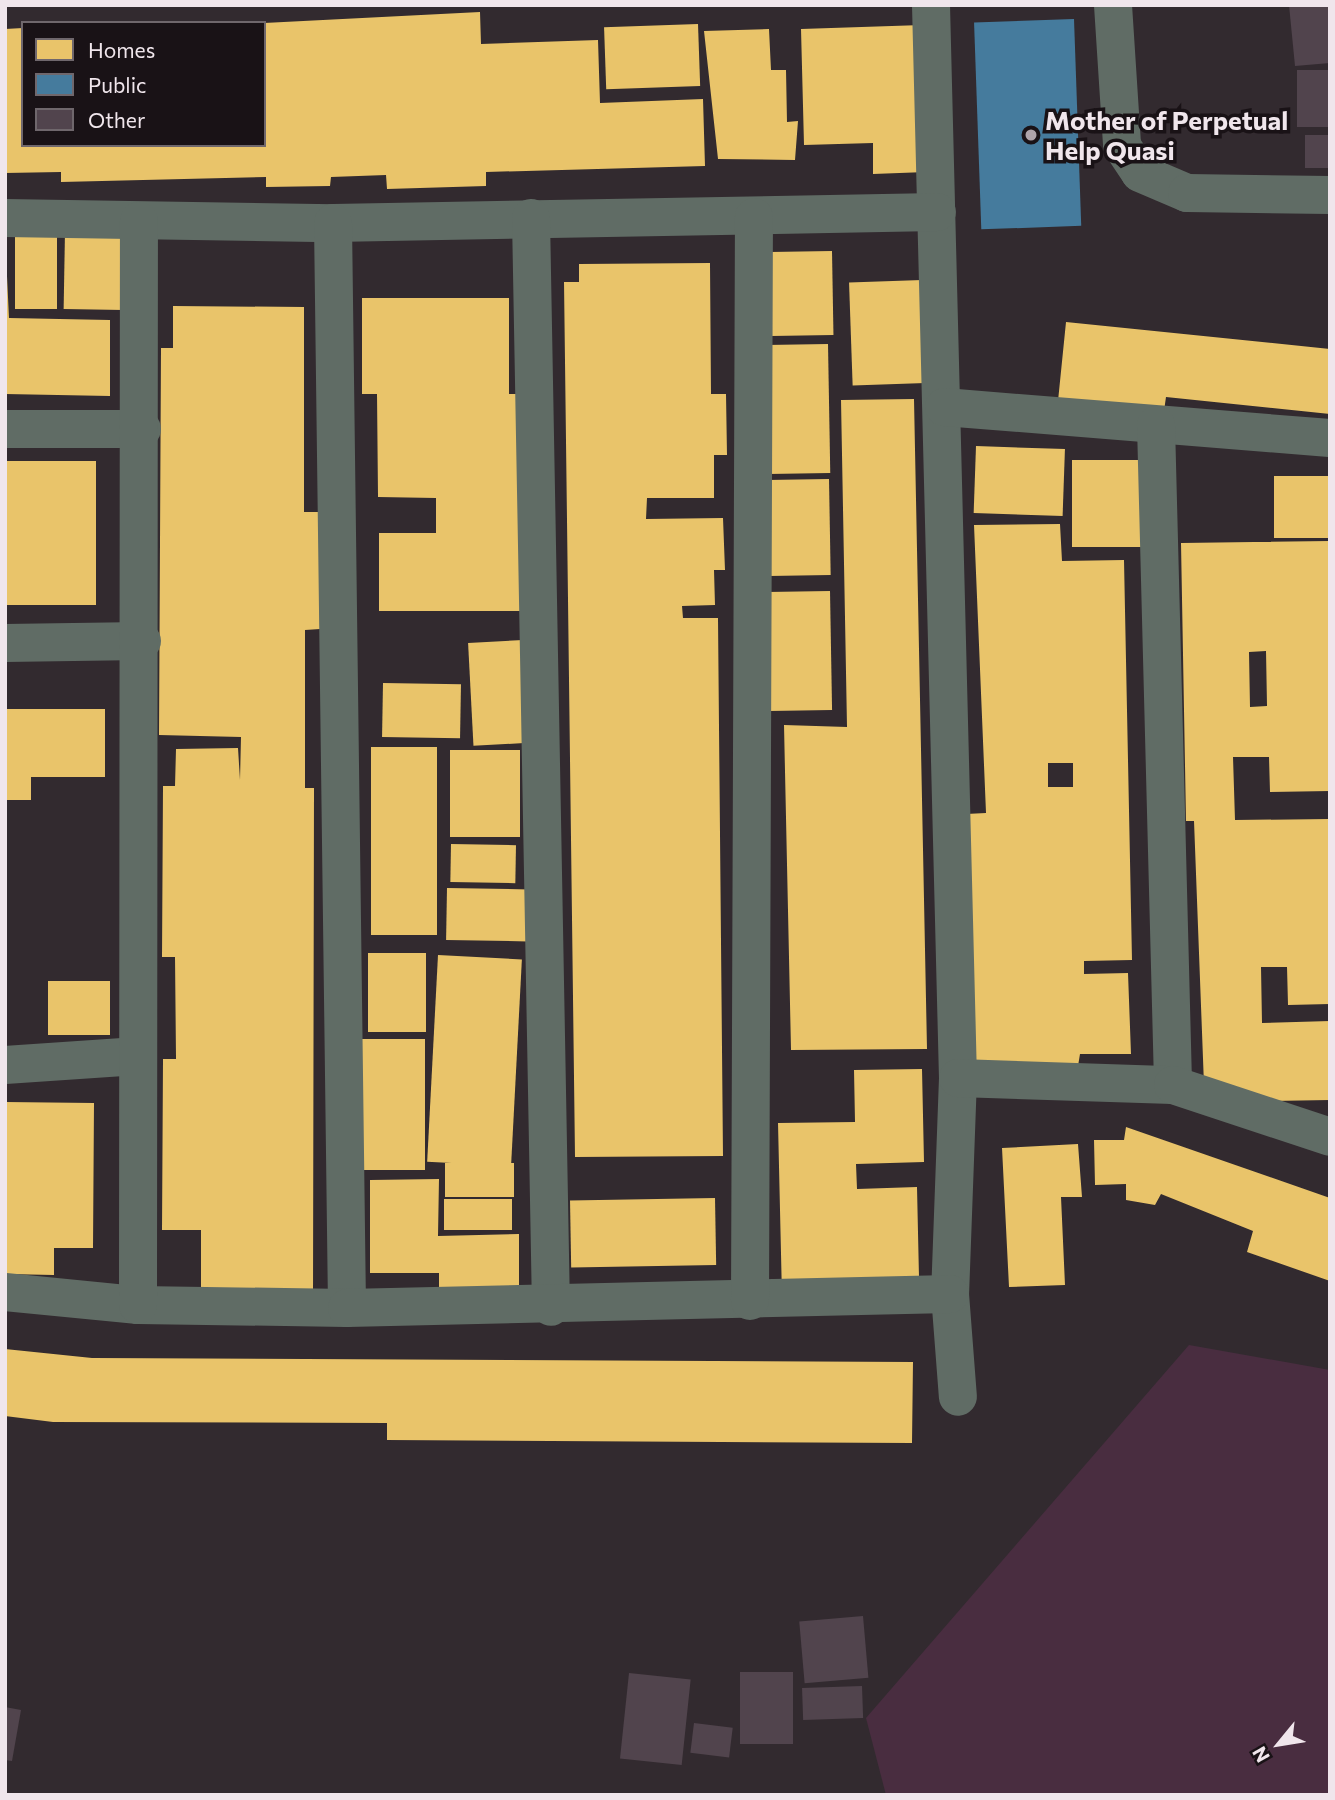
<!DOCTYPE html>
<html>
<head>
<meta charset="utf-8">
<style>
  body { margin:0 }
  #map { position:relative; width:1335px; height:1800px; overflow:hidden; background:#322a2f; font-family:Commissioner,sans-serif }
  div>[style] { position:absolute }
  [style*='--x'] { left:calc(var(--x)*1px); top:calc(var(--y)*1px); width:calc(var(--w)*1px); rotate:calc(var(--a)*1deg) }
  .green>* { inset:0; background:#492d40 }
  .homes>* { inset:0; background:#e9c46a; transform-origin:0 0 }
  .public>* { inset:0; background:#457b9d; transform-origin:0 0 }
  .building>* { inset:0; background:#51444d; transform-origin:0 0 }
  .minor>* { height:38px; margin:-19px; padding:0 19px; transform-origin:19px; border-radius:19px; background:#606c65 }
  .dots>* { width:19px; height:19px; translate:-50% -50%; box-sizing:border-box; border:4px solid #191216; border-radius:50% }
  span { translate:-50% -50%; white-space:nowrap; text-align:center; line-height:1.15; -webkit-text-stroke:7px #191216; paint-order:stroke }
  .poi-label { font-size:26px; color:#f0e6ec; font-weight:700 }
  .left { translate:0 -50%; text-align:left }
  .frame { position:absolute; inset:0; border:7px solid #f0e6ec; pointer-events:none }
  .legend { position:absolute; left:21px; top:21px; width:245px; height:126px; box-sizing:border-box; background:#191216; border:2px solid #6f676c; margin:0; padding:9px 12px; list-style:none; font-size:21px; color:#f0e6ec }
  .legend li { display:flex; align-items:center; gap:14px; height:35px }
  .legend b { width:35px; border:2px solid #6f676c }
  .north { position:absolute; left:1244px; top:1709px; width:70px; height:70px; -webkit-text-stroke:5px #191216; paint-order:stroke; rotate:240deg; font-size:19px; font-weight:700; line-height:28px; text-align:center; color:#f0e6ec }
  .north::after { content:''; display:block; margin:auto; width:24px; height:32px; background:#f0e6ec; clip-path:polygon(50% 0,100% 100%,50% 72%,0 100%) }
</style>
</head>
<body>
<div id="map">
  <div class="green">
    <div style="clip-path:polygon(1189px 1345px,1330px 1370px,1330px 1795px,886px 1795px,866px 1718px)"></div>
  </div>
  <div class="homes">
    <div style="clip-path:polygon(480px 12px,481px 44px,598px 40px,600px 103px,703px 99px,705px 166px,486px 172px,486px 186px,387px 189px,386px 175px,331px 177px,330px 186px,266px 187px,266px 177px,61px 182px,61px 172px,5px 173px,5px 29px,23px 28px,23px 145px,264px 145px,264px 23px)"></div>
    <div style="left:698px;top:24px;width:62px;height:94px;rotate:88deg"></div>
    <div style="clip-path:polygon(922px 25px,926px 172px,873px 174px,873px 143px,804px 145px,801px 29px)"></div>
    <div style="clip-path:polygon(769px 29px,771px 70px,786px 70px,787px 122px,798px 121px,795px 160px,718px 159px,704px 31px)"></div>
    <div style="left:65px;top:231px;width:60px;height:78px;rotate:1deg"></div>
    <div style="left:15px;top:232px;width:42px;height:77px"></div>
    <div style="clip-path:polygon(5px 234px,9px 318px,110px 320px,110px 396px,5px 394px)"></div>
    <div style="left:832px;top:251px;width:84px;height:62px;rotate:89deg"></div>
    <div style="clip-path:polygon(710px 263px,711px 394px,726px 394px,727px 455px,714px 455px,714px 498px,647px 498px,646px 519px,723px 518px,725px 570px,714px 570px,715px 605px,682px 606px,683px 618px,718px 618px,723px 1156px,575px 1157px,564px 282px,579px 282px,579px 264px)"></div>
    <div style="left:922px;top:280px;width:103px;height:73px;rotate:88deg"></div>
    <div style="clip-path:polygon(362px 298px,509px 298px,509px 394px,521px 394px,523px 611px,379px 611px,379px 533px,436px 533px,436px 498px,378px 497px,377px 394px,362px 394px)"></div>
    <div style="clip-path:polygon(173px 306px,304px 307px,304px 512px,319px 512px,320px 629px,305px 630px,305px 788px,314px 788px,313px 1304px,201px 1304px,201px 1230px,162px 1230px,163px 1059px,176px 1059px,175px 957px,162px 957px,163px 786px,175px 786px,176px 749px,238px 748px,240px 780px,241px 737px,159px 735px,161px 348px,173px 348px)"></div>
    <div style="clip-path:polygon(1066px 322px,1330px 349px,1330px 414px,1166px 397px,1164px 411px,1058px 401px)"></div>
    <div style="left:828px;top:344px;width:129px;height:62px;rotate:89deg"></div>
    <div style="clip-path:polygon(914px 399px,927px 1049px,791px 1050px,784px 725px,847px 727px,841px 400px)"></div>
    <div style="left:976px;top:446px;width:89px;height:67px;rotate:2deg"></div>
    <div style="left:1072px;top:460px;width:74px;height:87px"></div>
    <div style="left:7px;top:461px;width:89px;height:144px"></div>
    <div style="left:1330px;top:476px;width:62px;height:56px;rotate:90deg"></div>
    <div style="left:829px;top:479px;width:96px;height:62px;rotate:89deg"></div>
    <div style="clip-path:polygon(evenodd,1060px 524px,1062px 561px,1124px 560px,1132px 960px,1084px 961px,1084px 974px,1128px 973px,1131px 1054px,1080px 1054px,1078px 1066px,970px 1067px,966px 814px,986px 813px,974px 525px,1060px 524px,1048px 763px,1073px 763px,1073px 787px,1048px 787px,1048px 763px)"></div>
    <div style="clip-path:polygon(evenodd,1330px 541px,1330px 791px,1270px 792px,1269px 757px,1233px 757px,1235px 820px,1330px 819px,1330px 1004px,1288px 1005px,1287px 967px,1261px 967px,1262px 1023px,1330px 1021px,1330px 1100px,1264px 1101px,1204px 1085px,1194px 821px,1186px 821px,1181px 543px,1330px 541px,1266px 651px,1267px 706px,1250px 707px,1249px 652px,1266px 651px)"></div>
    <div style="left:830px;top:591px;width:119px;height:63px;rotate:89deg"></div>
    <div style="left:523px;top:640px;width:103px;height:55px;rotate:87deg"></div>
    <div style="left:383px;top:683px;width:78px;height:54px;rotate:1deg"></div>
    <div style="clip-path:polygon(5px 709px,105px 709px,105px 777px,31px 777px,31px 800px,5px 800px)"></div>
    <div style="left:371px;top:747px;width:66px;height:188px"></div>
    <div style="left:450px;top:750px;width:70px;height:87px"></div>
    <div style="left:451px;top:844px;width:65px;height:38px;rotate:1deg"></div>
    <div style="left:447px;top:888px;width:82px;height:52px;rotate:1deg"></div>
    <div style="left:368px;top:953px;width:58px;height:79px"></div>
    <div style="left:438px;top:955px;width:84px;height:207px;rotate:3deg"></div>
    <div style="left:48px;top:981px;width:62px;height:54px"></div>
    <div style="left:357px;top:1039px;width:68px;height:131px"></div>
    <div style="clip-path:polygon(922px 1069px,924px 1162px,856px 1164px,857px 1189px,917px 1187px,919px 1277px,782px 1297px,778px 1123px,855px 1122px,854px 1070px)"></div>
    <div style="clip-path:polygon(5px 1102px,94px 1103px,93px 1248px,54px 1248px,54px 1275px,5px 1274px)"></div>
    <div style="clip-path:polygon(1126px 1127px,1330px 1198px,1330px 1281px,1247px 1252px,1253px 1231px,1161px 1194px,1155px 1205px,1126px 1200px,1126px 1184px,1095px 1185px,1094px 1140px,1124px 1140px)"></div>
    <div style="clip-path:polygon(1078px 1144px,1082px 1197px,1061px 1197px,1065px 1285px,1009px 1287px,1002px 1148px)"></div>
    <div style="left:514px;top:1163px;width:34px;height:69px;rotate:90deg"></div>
    <div style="clip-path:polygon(439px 1179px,438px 1236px,519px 1234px,519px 1301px,439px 1300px,439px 1273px,370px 1273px,370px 1180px)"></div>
    <div style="left:715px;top:1198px;width:67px;height:145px;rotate:89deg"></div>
    <div style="left:444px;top:1199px;width:68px;height:31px"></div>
    <div style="clip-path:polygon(5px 1349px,92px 1358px,913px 1362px,912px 1443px,387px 1440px,387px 1423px,53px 1422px,5px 1416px)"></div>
  </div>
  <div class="public">
    <div style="left:1074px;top:19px;width:207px;height:100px;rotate:88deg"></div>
  </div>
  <div class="building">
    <div style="clip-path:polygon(1289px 5px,1330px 5px,1330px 63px,1295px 66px)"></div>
    <div style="left:1297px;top:70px;width:33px;height:57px"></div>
    <div style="left:1305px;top:135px;width:25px;height:33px"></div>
    <div style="left:863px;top:1616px;width:62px;height:64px;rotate:85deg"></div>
    <div style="left:740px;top:1672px;width:53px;height:72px"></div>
    <div style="left:629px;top:1673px;width:62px;height:86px;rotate:6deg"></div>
    <div style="left:862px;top:1686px;width:32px;height:60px;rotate:88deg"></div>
    <div style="clip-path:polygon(5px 1707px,21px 1710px,12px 1761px,5px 1760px)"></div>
    <div style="left:694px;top:1723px;width:39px;height:30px;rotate:7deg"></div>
  </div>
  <div class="minor">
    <div style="--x:931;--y:5;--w:1073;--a:88.56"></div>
    <div style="--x:958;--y:1078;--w:216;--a:92.1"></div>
    <div style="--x:950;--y:1294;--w:103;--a:85.6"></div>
    <div style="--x:1113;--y:5;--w:141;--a:86.3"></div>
    <div style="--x:1122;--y:146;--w:32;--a:56"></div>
    <div style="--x:1140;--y:173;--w:51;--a:23.1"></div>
    <div style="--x:1187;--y:193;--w:143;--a:0.8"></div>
    <div style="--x:5;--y:218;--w:328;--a:0.9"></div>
    <div style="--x:333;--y:223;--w:604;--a:-1.04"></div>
    <div style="--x:531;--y:218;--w:1089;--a:88.95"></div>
    <div style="--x:333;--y:223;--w:1085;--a:89.26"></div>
    <div style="--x:944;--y:407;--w:387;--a:4.6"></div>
    <div style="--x:1156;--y:425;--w:660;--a:88.52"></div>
    <div style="--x:5;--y:429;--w:137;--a:0"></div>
    <div style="--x:5;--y:643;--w:137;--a:-0.8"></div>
    <div style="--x:5;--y:1065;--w:133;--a:-3.9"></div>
    <div style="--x:958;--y:1078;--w:215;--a:1.9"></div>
    <div style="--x:1173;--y:1085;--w:165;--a:18.3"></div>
    <div style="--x:5;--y:1292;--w:134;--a:5.6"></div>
    <div style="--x:138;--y:1305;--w:209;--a:0.8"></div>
    <div style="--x:347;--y:1308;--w:603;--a:-1.33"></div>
    <div style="--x:750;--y:1301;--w:1084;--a:-89.79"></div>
    <div style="--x:138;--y:1305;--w:1084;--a:-89.95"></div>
  </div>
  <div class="dots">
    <div style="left:1031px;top:135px;background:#aea4aa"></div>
  </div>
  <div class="poi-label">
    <span class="left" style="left:1045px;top:135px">Mother of Perpetual<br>Help Quasi</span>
  </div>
  <div class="frame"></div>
  <ul class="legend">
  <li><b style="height:19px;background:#e9c46a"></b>Homes</li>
  <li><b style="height:19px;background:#457b9d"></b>Public</li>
  <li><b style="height:19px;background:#51444d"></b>Other</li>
  </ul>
  <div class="north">N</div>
</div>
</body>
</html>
